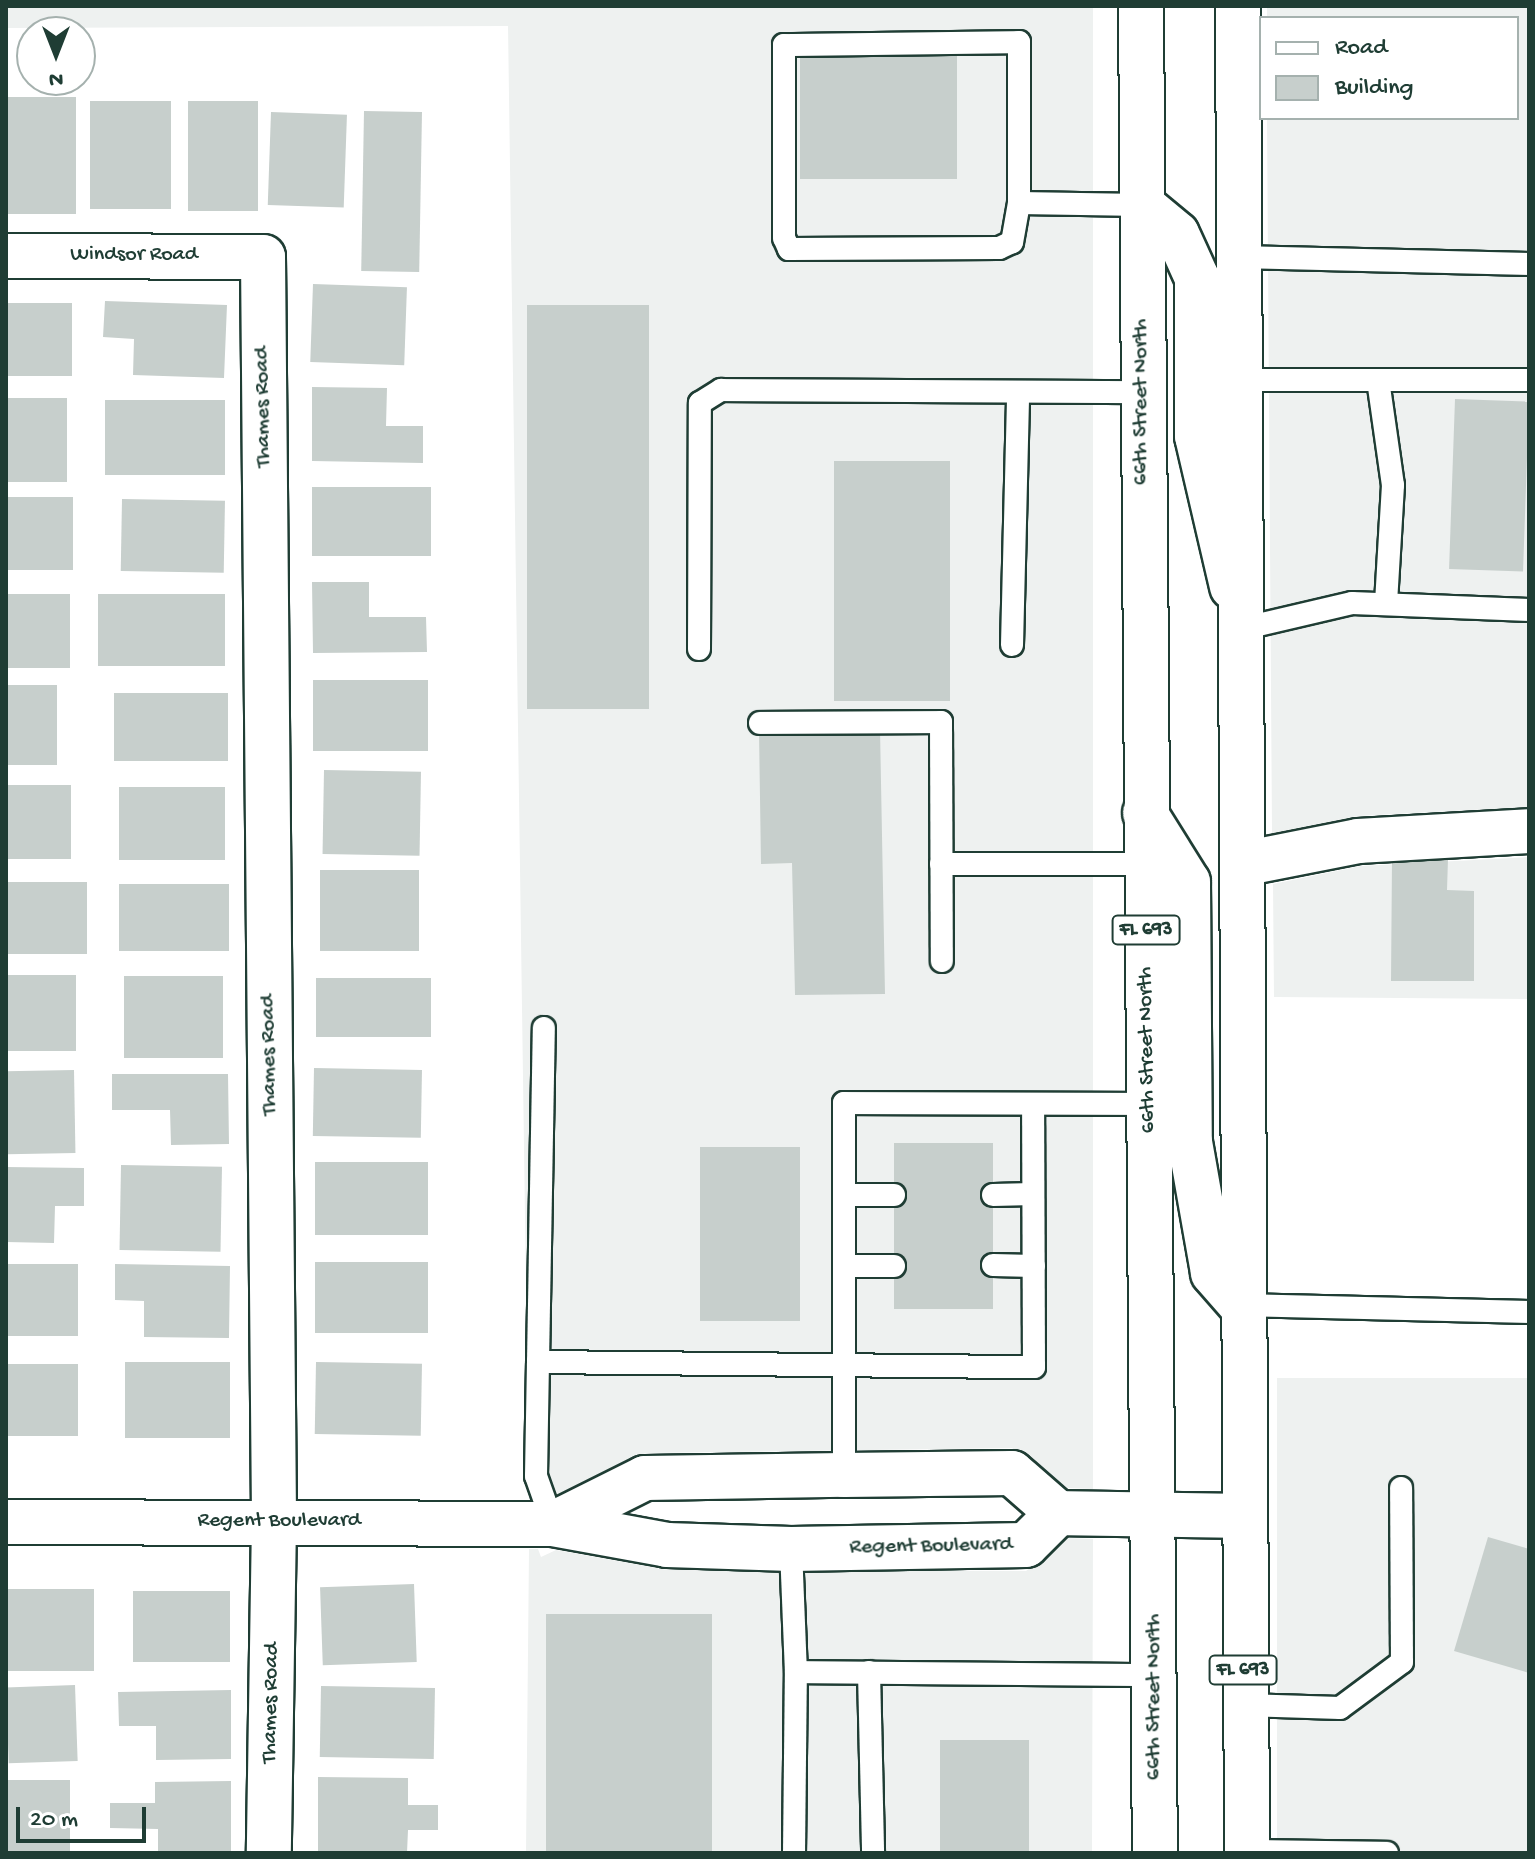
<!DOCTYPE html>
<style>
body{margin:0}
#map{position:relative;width:1535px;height:1859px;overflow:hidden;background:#fff;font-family:"Gochi Hand",sans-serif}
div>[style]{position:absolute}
.built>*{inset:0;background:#eef1f0;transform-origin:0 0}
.building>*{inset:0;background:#c7cfcc;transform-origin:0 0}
.roads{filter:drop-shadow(2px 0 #1f3d34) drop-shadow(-2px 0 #1f3d34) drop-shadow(0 2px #1f3d34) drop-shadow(0 -2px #1f3d34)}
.lane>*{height:22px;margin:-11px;padding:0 11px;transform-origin:11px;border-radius:11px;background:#fff}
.street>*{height:44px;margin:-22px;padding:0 22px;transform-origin:22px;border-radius:22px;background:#fff}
.primary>*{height:44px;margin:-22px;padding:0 22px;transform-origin:22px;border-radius:22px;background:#fff}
span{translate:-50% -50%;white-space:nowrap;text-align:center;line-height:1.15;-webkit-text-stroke:8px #fff;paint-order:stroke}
.shield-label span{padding:2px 6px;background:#fff;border:2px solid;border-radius:6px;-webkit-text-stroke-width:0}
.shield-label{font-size:20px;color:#1f3d34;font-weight:700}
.street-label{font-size:22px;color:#1f3d34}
.frame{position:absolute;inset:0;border:8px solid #1f3d34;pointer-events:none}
.legend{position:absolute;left:1259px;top:16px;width:260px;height:104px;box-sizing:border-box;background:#fff;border:2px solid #a5b1ae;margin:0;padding:10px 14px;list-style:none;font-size:24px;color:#1f3d34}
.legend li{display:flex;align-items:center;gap:16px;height:40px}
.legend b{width:40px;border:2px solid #a5b1ae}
.north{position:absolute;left:16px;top:16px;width:80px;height:80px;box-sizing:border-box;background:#fff;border:2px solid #a5b1ae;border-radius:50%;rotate:180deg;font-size:22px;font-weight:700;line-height:32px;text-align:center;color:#1f3d34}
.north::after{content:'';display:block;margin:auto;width:28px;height:36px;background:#1f3d34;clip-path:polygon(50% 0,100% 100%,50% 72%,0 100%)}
.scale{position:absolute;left:16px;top:1807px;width:130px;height:36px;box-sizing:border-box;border:4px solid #1f3d34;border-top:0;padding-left:10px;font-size:24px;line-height:28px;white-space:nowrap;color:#1f3d34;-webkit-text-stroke:6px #fff;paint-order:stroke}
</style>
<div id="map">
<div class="built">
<i style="clip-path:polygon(6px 6px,1093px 6px,1093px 1489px,1068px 1488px,1012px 1448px,645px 1453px,549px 1498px,529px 1499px,508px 26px,6px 28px)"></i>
<i style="clip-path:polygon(1267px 6px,1529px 6px,1529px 807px,1357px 816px,1272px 833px,1267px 118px,1517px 118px,1517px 18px,1267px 18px)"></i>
<i style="clip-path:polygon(1529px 857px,1529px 999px,1274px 997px,1273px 884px,1361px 866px)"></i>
<i style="left:1529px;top:1378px;width:475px;height:252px;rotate:90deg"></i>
<i style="clip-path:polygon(1068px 1538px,1093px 1539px,1092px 1853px,526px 1853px,529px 1549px,538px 1549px,541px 1557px,556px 1550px,667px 1570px,1026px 1571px)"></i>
</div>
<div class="building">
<i style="left:800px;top:56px;width:157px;height:123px"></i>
<i style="left:76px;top:97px;width:117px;height:70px;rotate:90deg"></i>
<i style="left:90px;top:101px;width:81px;height:108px"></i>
<i style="left:188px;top:101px;width:70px;height:110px"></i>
<i style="left:364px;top:111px;width:58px;height:160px;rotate:1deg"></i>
<i style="left:271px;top:112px;width:76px;height:93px;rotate:2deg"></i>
<i style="left:313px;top:284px;width:94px;height:78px;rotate:2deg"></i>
<i style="clip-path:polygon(105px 301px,227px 305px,224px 378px,133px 375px,134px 339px,103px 337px)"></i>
<i style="left:6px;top:303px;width:66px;height:73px"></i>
<i style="left:527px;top:305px;width:122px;height:404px"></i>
<i style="clip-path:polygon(312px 387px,387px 388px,386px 426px,423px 426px,423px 463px,312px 461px)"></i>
<i style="left:6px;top:398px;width:61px;height:84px"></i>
<i style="left:1455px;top:399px;width:74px;height:170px;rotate:2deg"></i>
<i style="left:225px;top:400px;width:75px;height:120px;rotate:90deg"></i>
<i style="left:834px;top:461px;width:116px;height:240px"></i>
<i style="left:312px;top:487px;width:119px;height:69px"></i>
<i style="left:73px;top:497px;width:73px;height:67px;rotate:90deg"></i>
<i style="left:122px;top:499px;width:103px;height:72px;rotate:1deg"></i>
<i style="clip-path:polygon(312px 582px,369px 582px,369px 617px,426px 617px,427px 652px,313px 653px)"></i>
<i style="left:6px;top:594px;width:64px;height:74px"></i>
<i style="left:98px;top:594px;width:127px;height:72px"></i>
<i style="left:313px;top:680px;width:115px;height:71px"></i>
<i style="left:6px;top:685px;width:51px;height:80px"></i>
<i style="left:228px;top:693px;width:68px;height:114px;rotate:90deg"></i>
<i style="clip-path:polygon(880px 729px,885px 994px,795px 995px,792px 863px,761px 864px,759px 732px)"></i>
<i style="left:324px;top:770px;width:97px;height:84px;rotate:1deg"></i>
<i style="left:6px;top:785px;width:65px;height:74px"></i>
<i style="left:119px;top:787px;width:106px;height:73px"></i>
<i style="clip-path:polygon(1392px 859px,1448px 859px,1447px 890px,1474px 891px,1474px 981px,1391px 981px)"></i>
<i style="left:419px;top:870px;width:81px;height:99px;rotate:90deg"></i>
<i style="left:6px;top:882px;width:81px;height:72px"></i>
<i style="left:119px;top:884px;width:110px;height:67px"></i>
<i style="left:6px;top:975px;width:70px;height:76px"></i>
<i style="left:124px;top:976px;width:99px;height:82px"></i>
<i style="left:316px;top:978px;width:115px;height:59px"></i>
<i style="left:314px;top:1068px;width:108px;height:68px;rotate:1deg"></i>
<i style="left:74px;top:1070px;width:83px;height:68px;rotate:89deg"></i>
<i style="clip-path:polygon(112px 1074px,228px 1074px,229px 1144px,171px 1145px,170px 1110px,112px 1110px)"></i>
<i style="left:894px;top:1143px;width:99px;height:166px"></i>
<i style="left:700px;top:1147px;width:100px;height:174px"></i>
<i style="left:428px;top:1162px;width:73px;height:113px;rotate:90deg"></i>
<i style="left:121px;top:1165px;width:101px;height:85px;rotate:1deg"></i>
<i style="clip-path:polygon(6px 1167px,84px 1168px,84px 1206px,55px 1206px,54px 1243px,6px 1242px)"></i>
<i style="left:315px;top:1262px;width:113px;height:71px"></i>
<i style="left:78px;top:1264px;width:72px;height:72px;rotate:90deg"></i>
<i style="clip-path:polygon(115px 1264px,230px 1266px,229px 1338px,144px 1337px,144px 1301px,115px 1300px)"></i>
<i style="left:230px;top:1362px;width:76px;height:105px;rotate:90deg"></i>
<i style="left:316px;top:1362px;width:106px;height:72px;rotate:1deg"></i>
<i style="left:6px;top:1364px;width:72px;height:72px"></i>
<i style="clip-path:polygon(1488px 1537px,1529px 1549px,1529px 1673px,1454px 1651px)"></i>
<i style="left:414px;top:1584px;width:78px;height:94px;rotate:88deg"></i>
<i style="left:6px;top:1589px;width:88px;height:82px"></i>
<i style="left:133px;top:1591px;width:97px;height:71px"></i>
<i style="left:546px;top:1614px;width:166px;height:239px"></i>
<i style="left:75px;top:1685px;width:76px;height:69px;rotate:88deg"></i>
<i style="left:321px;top:1686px;width:114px;height:71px;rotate:1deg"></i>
<i style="clip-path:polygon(231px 1690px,231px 1759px,156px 1760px,156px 1726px,119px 1726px,118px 1692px)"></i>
<i style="left:940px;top:1740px;width:89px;height:113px"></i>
<i style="clip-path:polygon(318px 1777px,408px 1778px,408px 1805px,438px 1805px,438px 1830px,408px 1830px,407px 1853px,318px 1853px)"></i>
<i style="left:6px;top:1780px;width:64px;height:73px"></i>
<i style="clip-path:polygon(231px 1781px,231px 1853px,158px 1853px,158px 1829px,110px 1828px,110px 1803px,155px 1803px,155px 1782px)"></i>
</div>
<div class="roads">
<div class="lane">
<i style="left:1019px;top:203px;width:40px;rotate:100deg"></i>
<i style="left:1012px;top:242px;width:14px;rotate:155deg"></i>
<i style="left:999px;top:248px;width:210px;rotate:179.7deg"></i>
<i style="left:789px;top:249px;width:12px;rotate:-114deg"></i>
<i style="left:784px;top:238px;width:193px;rotate:-90deg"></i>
<i style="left:784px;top:45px;width:235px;rotate:-0.7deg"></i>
<i style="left:1019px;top:42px;width:161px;rotate:90deg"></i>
<i style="left:1019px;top:203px;width:123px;rotate:0.9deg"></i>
<i style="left:1239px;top:257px;width:290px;rotate:1.4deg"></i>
<i style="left:1234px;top:380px;width:295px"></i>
<i style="left:1378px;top:380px;width:106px;rotate:81.9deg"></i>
<i style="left:1393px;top:485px;width:119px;rotate:93.4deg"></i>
<i style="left:1241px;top:629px;width:114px;rotate:-13.2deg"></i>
<i style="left:1352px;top:603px;width:177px;rotate:2.3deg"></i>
<i style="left:1012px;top:645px;width:253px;rotate:-88.6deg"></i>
<i style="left:699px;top:649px;width:246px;rotate:-89.8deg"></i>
<i style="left:700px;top:403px;width:25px;rotate:-32deg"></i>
<i style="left:721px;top:390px;width:421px;rotate:0.3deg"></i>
<i style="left:760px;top:723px;width:181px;rotate:-0.3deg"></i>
<i style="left:941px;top:722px;width:239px;rotate:89.8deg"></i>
<i style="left:941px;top:864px;width:204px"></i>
<i style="left:844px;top:1195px;width:50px"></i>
<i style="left:993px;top:1195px;width:40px;rotate:-1.4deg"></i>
<i style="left:993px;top:1265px;width:41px;rotate:1.4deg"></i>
<i style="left:844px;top:1266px;width:50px"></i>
<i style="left:1241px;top:1305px;width:288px;rotate:1.4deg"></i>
<i style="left:538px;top:1362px;width:334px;rotate:-89deg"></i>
<i style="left:844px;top:1475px;width:372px;rotate:-90deg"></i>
<i style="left:844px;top:1103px;width:305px;rotate:0.2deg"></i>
<i style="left:553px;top:1524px;width:51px;rotate:-109.5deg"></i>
<i style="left:536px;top:1476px;width:114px;rotate:-89deg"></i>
<i style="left:538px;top:1362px;width:496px;rotate:0.6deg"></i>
<i style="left:1034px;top:1367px;width:263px;rotate:-90.2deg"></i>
<i style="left:791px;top:1549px;width:123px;rotate:87.7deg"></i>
<i style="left:796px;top:1672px;width:359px;rotate:0.5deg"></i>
<i style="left:869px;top:1672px;width:181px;rotate:88.7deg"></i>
<i style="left:1244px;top:1705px;width:96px;rotate:1.8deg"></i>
<i style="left:1340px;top:1708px;width:77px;rotate:-36.6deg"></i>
<i style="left:1402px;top:1662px;width:174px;rotate:-90.3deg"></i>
<i style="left:1246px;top:1851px;width:141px;rotate:0.8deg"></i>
<i style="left:794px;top:1853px;width:181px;rotate:-89.4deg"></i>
</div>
<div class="street">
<i style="left:1142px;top:205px;width:45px;rotate:39.6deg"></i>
<i style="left:1177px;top:234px;width:48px;rotate:65.6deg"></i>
<i style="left:1197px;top:278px;width:158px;rotate:90deg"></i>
<i style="left:1197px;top:436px;width:155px;rotate:76.9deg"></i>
<i style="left:6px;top:256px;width:257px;rotate:0.2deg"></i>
<i style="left:263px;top:257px;width:1264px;rotate:89.5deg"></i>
<i style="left:274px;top:1521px;width:332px;rotate:90.9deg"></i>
<i style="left:1242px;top:864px;width:118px;rotate:-11.2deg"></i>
<i style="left:1358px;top:841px;width:171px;rotate:-3.3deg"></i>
<i style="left:6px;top:1522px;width:547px;rotate:0.21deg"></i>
<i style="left:553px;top:1524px;width:116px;rotate:10.4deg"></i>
<i style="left:667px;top:1545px;width:124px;rotate:1.8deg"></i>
<i style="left:791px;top:1549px;width:235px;rotate:-1deg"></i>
<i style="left:1026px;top:1545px;width:45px;rotate:-45deg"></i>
<i style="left:553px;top:1524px;width:103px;rotate:-26.6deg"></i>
<i style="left:645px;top:1478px;width:199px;rotate:-0.9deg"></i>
<i style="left:844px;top:1475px;width:168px;rotate:-0.7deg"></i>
<i style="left:1012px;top:1473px;width:61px;rotate:41deg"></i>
<i style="left:1058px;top:1513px;width:183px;rotate:0.9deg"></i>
</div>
<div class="primary">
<i style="left:1141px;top:6px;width:1847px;rotate:89.57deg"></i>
<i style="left:1238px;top:6px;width:1847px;rotate:89.72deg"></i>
<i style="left:1145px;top:813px;width:81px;rotate:58.1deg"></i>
<i style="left:1188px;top:882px;width:260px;rotate:89.6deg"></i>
<i style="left:1190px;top:1142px;width:133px;rotate:80deg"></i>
<i style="left:1213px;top:1273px;width:43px;rotate:48.8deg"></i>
</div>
</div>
<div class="shield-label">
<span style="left:1146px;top:930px">FL 693</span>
<span style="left:1243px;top:1670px">FL 693</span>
</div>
<div class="street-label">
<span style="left:134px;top:256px">Windsor Road</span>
<span style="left:1142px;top:402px;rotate:-90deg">66th Street North</span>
<span style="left:264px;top:407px;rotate:-91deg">Thames Road</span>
<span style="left:1148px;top:1050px;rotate:-91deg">66th Street North</span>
<span style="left:270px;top:1055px;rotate:-91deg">Thames Road</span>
<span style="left:279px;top:1522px">Regent Boulevard</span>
<span style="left:931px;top:1547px;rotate:-1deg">Regent Boulevard</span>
<span style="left:1155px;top:1697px;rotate:-90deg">66th Street North</span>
<span style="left:272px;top:1703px;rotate:-89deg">Thames Road</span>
</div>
<div class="frame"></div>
<ul class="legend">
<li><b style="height:10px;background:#fff"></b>Road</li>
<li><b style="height:22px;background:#c7cfcc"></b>Building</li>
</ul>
<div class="north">N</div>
<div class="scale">20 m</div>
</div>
